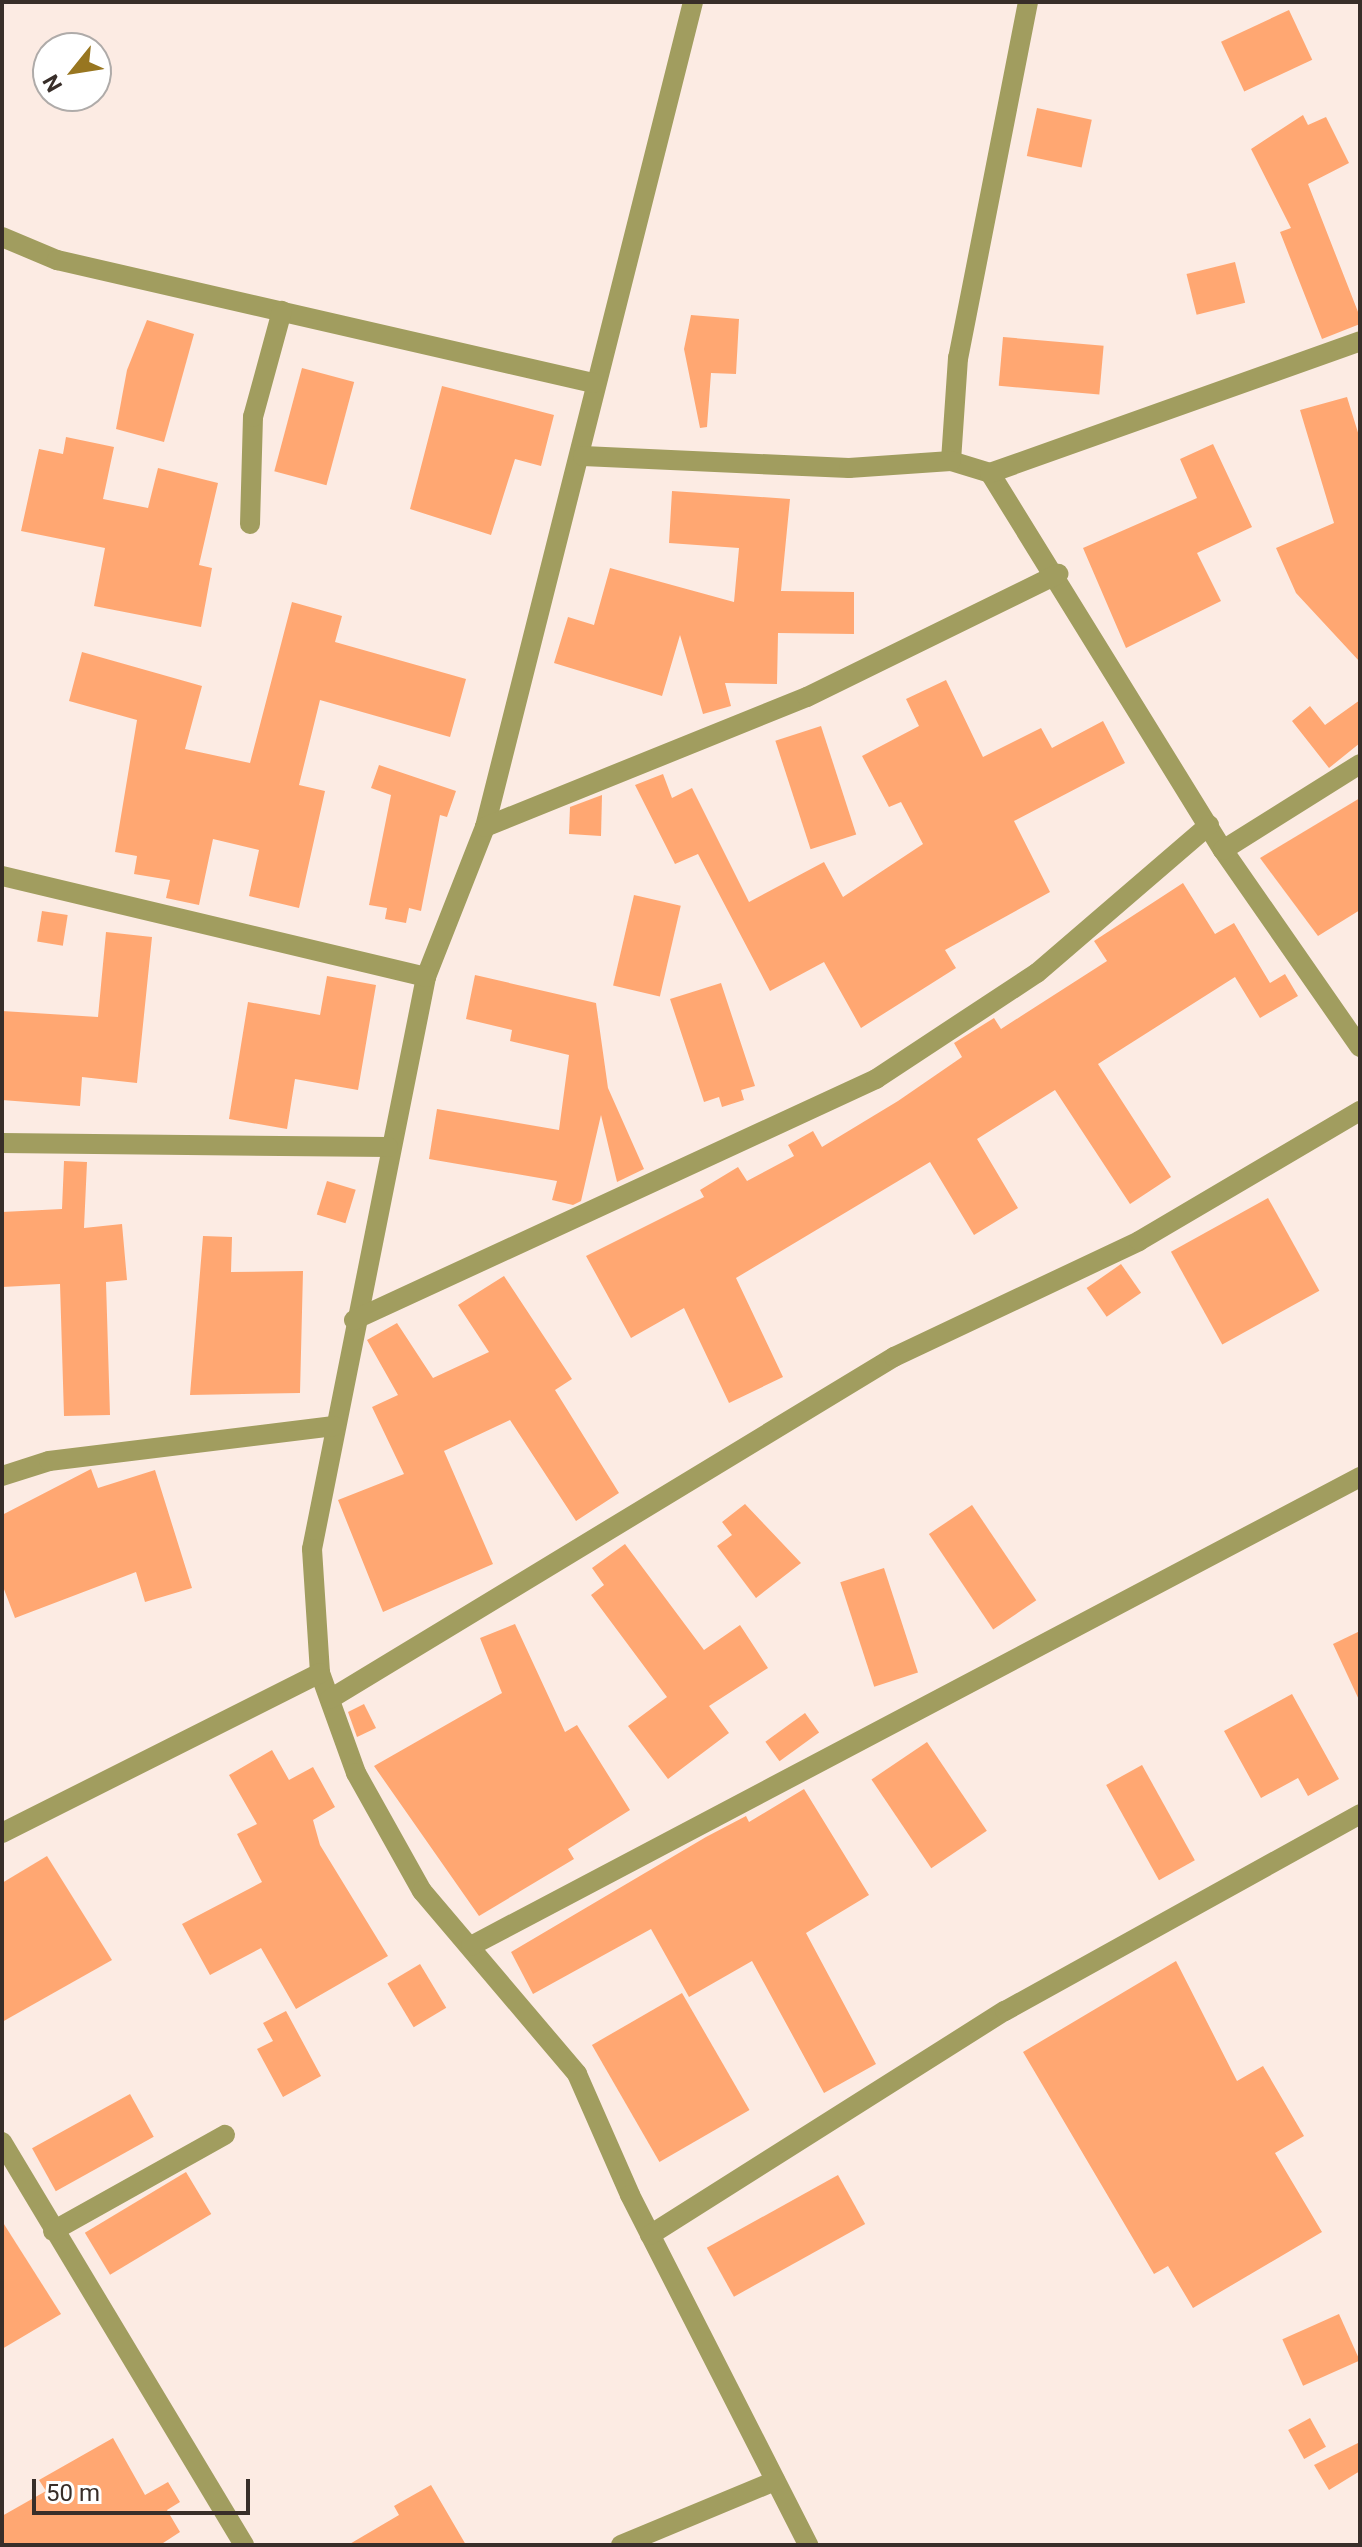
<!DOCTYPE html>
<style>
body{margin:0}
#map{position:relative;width:1362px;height:2547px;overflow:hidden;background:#fcebe3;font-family:Roboto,sans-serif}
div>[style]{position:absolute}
.building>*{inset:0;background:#ffa772;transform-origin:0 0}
.minor>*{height:20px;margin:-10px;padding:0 10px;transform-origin:10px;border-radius:10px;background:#a19d5f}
span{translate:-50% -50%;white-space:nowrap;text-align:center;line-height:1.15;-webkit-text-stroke:7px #fff;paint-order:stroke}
.frame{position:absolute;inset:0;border:4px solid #382e29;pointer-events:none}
.north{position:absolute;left:32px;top:32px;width:80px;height:80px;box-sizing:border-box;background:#fff;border:2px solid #afaba9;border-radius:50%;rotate:240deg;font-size:22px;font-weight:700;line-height:32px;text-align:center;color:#382e29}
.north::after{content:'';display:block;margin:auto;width:28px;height:36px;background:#987620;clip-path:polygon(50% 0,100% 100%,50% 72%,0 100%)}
.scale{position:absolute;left:32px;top:2479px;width:218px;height:36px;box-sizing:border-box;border:4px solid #382e29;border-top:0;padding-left:10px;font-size:24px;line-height:28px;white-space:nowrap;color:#382e29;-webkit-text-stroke:6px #fff;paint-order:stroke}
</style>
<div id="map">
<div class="building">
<i style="left:1289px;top:10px;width:55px;height:75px;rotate:65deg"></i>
<i style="left:1037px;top:108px;width:56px;height:49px;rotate:12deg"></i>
<i style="clip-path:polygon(1303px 115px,1308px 125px,1326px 117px,1349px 163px,1308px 184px,1360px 317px,1360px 324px,1322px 339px,1280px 232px,1291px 228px,1251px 149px)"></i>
<i style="left:1235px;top:262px;width:42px;height:50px;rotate:76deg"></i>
<i style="clip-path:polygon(691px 315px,739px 319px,736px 374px,711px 373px,707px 427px,700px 428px,684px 349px)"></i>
<i style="clip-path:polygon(147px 320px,194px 334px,164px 442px,116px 429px,127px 370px)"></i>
<i style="left:1003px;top:337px;width:101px;height:49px;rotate:5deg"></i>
<i style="left:302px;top:368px;width:54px;height:107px;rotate:15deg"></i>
<i style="clip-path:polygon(442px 386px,554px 415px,541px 466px,515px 459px,491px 535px,410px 509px)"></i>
<i style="clip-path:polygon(1347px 397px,1360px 439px,1360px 662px,1296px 593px,1276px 548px,1334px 523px,1300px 410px)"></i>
<i style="clip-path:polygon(66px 437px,114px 447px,103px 499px,148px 508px,158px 468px,218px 483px,199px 565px,212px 568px,201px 627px,94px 606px,105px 548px,21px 531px,39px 449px,63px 454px)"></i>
<i style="clip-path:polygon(1213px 444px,1252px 527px,1197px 553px,1221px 601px,1126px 648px,1083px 548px,1197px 498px,1180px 459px)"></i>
<i style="clip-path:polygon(672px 491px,790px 499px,781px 591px,854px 592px,854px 634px,778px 633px,777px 684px,725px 683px,731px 706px,703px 714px,680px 635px,662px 696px,554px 663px,568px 617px,594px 625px,610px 568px,734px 602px,739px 548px,669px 543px)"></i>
<i style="clip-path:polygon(292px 602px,342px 616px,335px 642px,466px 679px,450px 737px,320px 700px,299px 785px,325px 791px,299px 908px,249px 896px,259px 850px,213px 839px,199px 905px,166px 898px,170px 880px,134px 874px,137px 856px,115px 852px,137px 720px,69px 701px,82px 652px,202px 686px,185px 749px,250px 763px)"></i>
<i style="clip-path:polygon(946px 680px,983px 757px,1041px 728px,1052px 748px,1103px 721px,1125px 763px,1014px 821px,1050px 892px,945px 950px,956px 968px,861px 1028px,824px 962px,770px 991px,698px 854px,675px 864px,635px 785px,663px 774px,672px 798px,692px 788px,749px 902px,824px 862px,843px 897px,923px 844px,901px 802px,889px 807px,862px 756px,919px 726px,906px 699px)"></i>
<i style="clip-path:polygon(1360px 700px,1360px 743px,1329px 768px,1292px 721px,1310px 706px,1325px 725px)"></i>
<i style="left:821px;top:726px;width:114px;height:48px;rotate:72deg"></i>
<i style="clip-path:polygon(379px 765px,456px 791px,447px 817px,440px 815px,421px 911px,409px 908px,406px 923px,385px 919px,387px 908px,369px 905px,391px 795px,371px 788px)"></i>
<i style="clip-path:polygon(602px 795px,601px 836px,569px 834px,570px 807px)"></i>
<i style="clip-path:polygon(1360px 798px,1360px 910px,1318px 936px,1260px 858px)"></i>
<i style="clip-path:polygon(1183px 883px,1215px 934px,1234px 923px,1270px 983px,1285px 974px,1298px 996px,1260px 1018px,1235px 977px,1098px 1064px,1171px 1177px,1130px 1204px,1055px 1090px,977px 1139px,1018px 1208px,974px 1235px,930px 1162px,736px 1278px,783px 1377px,729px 1403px,684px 1308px,631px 1338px,586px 1256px,704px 1197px,700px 1190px,738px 1167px,747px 1181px,794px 1156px,788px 1145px,813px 1131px,822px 1147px,898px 1101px,962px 1057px,954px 1043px,994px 1018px,1001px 1029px,1107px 961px,1094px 941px)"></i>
<i style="left:634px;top:895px;width:48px;height:93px;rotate:13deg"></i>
<i style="left:42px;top:911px;width:26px;height:31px;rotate:9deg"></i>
<i style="clip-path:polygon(106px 932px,152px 937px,137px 1083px,82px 1077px,80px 1106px,2px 1100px,2px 1011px,98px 1017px)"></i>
<i style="clip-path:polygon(475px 975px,596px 1003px,608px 1088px,644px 1169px,617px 1182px,601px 1115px,581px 1201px,573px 1205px,552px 1200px,557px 1181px,429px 1159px,437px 1109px,559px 1130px,569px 1055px,510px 1041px,512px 1030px,466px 1019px)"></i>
<i style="clip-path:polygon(327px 976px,376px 985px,358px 1090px,295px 1079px,287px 1129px,229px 1119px,248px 1002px,320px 1015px)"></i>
<i style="clip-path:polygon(721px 983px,755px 1086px,741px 1090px,744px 1100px,722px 1107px,719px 1097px,704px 1102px,670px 999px)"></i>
<i style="clip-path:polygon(64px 1161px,87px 1162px,84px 1228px,122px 1224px,127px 1280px,106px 1282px,110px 1415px,64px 1416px,60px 1284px,2px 1287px,2px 1212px,62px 1209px)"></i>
<i style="left:327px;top:1181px;width:30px;height:35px;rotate:17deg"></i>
<i style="left:1268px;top:1198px;width:106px;height:111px;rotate:61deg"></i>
<i style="clip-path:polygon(203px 1236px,232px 1237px,231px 1272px,303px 1271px,300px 1393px,190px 1395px)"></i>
<i style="left:1121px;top:1264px;width:35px;height:42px;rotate:55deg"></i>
<i style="clip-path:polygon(504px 1276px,572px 1379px,555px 1390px,619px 1493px,576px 1521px,510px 1420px,444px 1451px,493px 1564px,383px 1612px,338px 1500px,404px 1474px,372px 1407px,398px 1395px,367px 1340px,397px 1323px,433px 1378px,489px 1352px,458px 1305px)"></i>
<i style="clip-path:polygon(91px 1469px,98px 1488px,155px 1470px,192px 1588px,145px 1602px,136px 1572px,15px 1618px,2px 1584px,2px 1515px)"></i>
<i style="clip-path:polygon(745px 1504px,801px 1563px,756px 1598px,717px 1546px,732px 1535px,722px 1522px)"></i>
<i style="left:972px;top:1505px;width:115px;height:52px;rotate:56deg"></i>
<i style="clip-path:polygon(625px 1544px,704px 1650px,740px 1625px,768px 1668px,709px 1706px,729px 1733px,668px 1779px,628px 1726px,667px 1697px,591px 1595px,604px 1585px,592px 1568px)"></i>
<i style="left:884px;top:1568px;width:110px;height:46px;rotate:72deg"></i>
<i style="clip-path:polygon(515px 1624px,565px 1732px,577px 1725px,630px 1810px,568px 1849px,574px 1859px,479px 1916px,374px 1766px,502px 1693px,480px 1638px)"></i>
<i style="clip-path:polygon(1360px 1631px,1360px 1702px,1333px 1644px)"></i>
<i style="clip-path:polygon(1292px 1694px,1339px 1779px,1308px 1796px,1298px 1778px,1261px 1798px,1224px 1731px)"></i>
<i style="clip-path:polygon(364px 1704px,376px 1728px,357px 1737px,348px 1712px)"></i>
<i style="left:805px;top:1713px;width:24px;height:49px;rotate:54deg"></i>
<i style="left:927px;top:1742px;width:107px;height:67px;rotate:56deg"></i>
<i style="clip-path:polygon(272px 1750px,289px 1780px,313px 1767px,335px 1807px,313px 1820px,320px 1845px,388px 1956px,296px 2009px,261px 1948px,210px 1975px,182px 1924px,262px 1882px,237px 1834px,257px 1824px,229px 1775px)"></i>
<i style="left:1142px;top:1765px;width:109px;height:41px;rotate:61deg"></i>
<i style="clip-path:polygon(804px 1789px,869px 1895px,806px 1933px,876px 2064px,824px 2093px,752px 1961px,689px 1997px,651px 1929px,533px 1994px,511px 1952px,706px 1837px,746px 1816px,749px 1822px)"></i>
<i style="clip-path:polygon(47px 1856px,112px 1960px,2px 2022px,2px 1883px)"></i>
<i style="clip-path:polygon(1176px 1961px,1237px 2081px,1263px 2066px,1304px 2136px,1275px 2153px,1322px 2232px,1193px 2308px,1168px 2266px,1154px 2274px,1023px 2052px)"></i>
<i style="left:420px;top:1964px;width:51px;height:38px;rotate:59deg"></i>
<i style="left:682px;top:1993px;width:135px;height:104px;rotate:60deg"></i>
<i style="clip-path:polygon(286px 2011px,321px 2076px,283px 2097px,257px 2049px,273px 2041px,263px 2023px)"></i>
<i style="left:130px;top:2094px;width:49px;height:112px;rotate:61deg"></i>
<i style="left:186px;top:2172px;width:49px;height:118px;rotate:59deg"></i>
<i style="left:838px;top:2175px;width:56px;height:150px;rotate:61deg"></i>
<i style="clip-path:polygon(2px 2221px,61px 2314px,2px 2349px)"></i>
<i style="left:1339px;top:2314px;width:51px;height:62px;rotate:66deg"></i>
<i style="left:1310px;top:2418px;width:33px;height:25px;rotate:61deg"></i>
<i style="clip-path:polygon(113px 2438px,145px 2495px,168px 2482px,180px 2502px,167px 2510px,180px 2532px,160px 2545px,2px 2545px,2px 2516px,46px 2491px,39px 2480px)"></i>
<i style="clip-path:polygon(1360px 2442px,1360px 2471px,1329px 2490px,1314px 2465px)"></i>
<i style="clip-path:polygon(431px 2485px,466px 2545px,348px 2545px,399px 2515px,394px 2506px)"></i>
</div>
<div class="minor">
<i style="left:693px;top:2px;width:851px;rotate:104.15deg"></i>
<i style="left:485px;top:827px;width:161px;rotate:111.5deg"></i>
<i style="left:426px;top:977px;width:583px;rotate:101.27deg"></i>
<i style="left:312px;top:1549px;width:124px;rotate:86.3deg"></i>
<i style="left:320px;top:1673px;width:106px;rotate:70.2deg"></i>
<i style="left:356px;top:1773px;width:135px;rotate:60.8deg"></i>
<i style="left:422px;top:1891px;width:240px;rotate:49.7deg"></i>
<i style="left:577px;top:2074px;width:132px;rotate:66.3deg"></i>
<i style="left:630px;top:2195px;width:393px;rotate:63deg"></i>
<i style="left:1028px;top:2px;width:363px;rotate:101.1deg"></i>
<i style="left:958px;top:358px;width:103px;rotate:93.9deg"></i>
<i style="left:951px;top:461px;width:41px;rotate:17.1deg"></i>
<i style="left:990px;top:473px;width:443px;rotate:58.3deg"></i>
<i style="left:1223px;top:850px;width:240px;rotate:55.2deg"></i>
<i style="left:2px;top:237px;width:60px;rotate:22.7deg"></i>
<i style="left:57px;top:260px;width:550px;rotate:12.92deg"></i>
<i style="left:583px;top:456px;width:266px;rotate:2.6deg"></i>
<i style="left:849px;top:468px;width:102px;rotate:-3.9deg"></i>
<i style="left:990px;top:473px;width:393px;rotate:-19.6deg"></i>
<i style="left:250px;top:524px;width:107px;rotate:-88.4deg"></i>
<i style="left:253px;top:417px;width:110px;rotate:-74.7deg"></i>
<i style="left:485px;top:827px;width:347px;rotate:-22deg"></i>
<i style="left:807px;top:697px;width:280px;rotate:-26.1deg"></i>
<i style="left:1223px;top:850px;width:162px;rotate:-32.1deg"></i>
<i style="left:2px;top:876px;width:436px;rotate:13.4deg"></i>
<i style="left:2px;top:1143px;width:386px;rotate:0.6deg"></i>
<i style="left:354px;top:1320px;width:575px;rotate:-24.78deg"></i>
<i style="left:876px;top:1079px;width:193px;rotate:-33.4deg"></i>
<i style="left:1037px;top:973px;width:227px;rotate:-40.7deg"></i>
<i style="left:2px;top:1476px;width:49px;rotate:-17.7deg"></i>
<i style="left:49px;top:1461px;width:287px;rotate:-7deg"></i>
<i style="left:330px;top:1699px;width:660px;rotate:-31.23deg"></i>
<i style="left:894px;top:1357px;width:271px;rotate:-25.3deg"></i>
<i style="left:1139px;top:1241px;width:256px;rotate:-30.5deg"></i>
<i style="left:2px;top:1833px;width:356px;rotate:-26.7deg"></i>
<i style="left:471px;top:1946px;width:1005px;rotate:-27.81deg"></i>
<i style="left:2px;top:2142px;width:470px;rotate:59deg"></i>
<i style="left:53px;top:2231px;width:197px;rotate:-29.2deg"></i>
<i style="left:650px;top:2235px;width:420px;rotate:-32.3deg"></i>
<i style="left:1005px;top:2011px;width:406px;rotate:-29deg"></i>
<i style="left:621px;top:2545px;width:167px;rotate:-22.6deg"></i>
</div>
<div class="frame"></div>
<div class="north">N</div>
<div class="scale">50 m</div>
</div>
